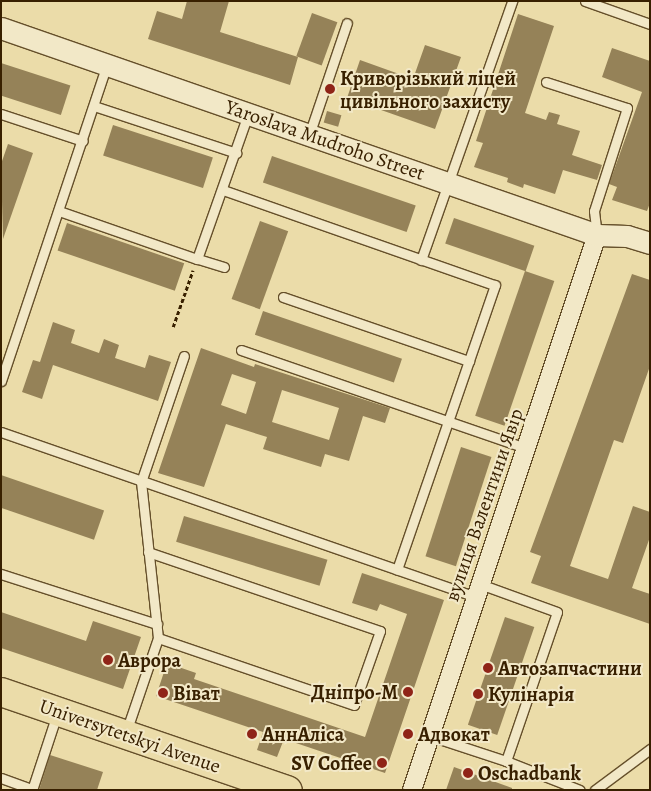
<!DOCTYPE html>
<meta charset="utf-8">
<style>
body{margin:0}
#map{position:relative;width:651px;height:791px;overflow:hidden;background:#ebdca9;font-family:Alegreya,serif}
div>[style]{position:absolute}
.building>*{inset:0;background:#958258;transform-origin:0 0}
.path>*{height:2.5px;margin-top:-1.25px;transform-origin:0;background:repeating-linear-gradient(90deg,#382000 0 4px,transparent 0 6.5px)}
.roads{filter:drop-shadow(1px 0 #654f2a) drop-shadow(-1px 0 #654f2a) drop-shadow(0 1px #654f2a) drop-shadow(0 -1px #654f2a)}
.service>*{height:9px;margin:-4.5px;padding:0 4.5px;transform-origin:4.5px;border-radius:4.5px;background:#f2e8c7}
.minor>*{height:18px;margin:-9px;padding:0 9px;transform-origin:9px;border-radius:9px;background:#f2e8c7}
.tertiary>*{height:21px;margin:-10.5px;padding:0 10.5px;transform-origin:10.5px;border-radius:10.5px;background:#f2e8c7}
.primary>*{height:28px;margin:-14px;padding:0 14px;transform-origin:14px;border-radius:14px;background:#ebdca9}
.dots>*{width:14px;height:14px;translate:-50% -50%;box-sizing:border-box;border:2px solid #f2e8c7;border-radius:50%}
span{translate:-50% -50%;white-space:nowrap;text-align:center;line-height:1.15;-webkit-text-stroke:4px #f2e8c7;paint-order:stroke}
.poi-label{font-size:20px;color:#382000;font-weight:700}
.left{translate:0 -50%;text-align:left}
.right{translate:-100% -50%;text-align:right}
.street-label{font-size:20px;color:#382000}
.frame{position:absolute;inset:0;border:2px solid #382000;pointer-events:none}
</style>
<div id="map">
<div class="building">
<i style="clip-path:polygon(187px 1px,229px 1px,220px 32px,298px 57px,290px 85px,148px 39px,157px 11px,182px 19px)"></i>
<i style="left:312px;top:13px;width:27px;height:46px;rotate:20deg"></i>
<i style="clip-path:polygon(518px 14px,554px 26px,525px 113px,546px 120px,549px 112px,560px 115px,557px 124px,580px 131px,572px 155px,602px 165px,597px 180px,563px 170px,555px 194px,524px 184px,523px 188px,507px 182px,508px 178px,474px 167px,483px 143px,476px 141px)"></i>
<i style="clip-path:polygon(425px 45px,461px 57px,435px 129px,347px 98px,360px 60px,413px 79px)"></i>
<i style="clip-path:polygon(612px 48px,650px 61px,650px 203px,647px 211px,612px 200px,617px 187px,609px 184px,642px 92px,602px 77px)"></i>
<i style="left:1px;top:63px;width:73px;height:31px;rotate:18deg"></i>
<i style="left:327px;top:111px;width:15px;height:12px;rotate:16deg"></i>
<i style="left:113px;top:125px;width:105px;height:32px;rotate:18deg"></i>
<i style="clip-path:polygon(8px 144px,33px 153px,3px 239px,1px 164px)"></i>
<i style="left:272px;top:156px;width:152px;height:28px;rotate:19deg"></i>
<i style="left:454px;top:218px;width:85px;height:27px;rotate:19deg"></i>
<i style="left:260px;top:221px;width:30px;height:83px;rotate:20deg"></i>
<i style="left:67px;top:223px;width:124px;height:29px;rotate:19deg"></i>
<i style="left:525px;top:271px;width:31px;height:153px;rotate:19deg"></i>
<i style="clip-path:polygon(632px 274px,650px 280px,650px 366px,623px 443px,614px 440px,570px 566px,608px 579px,633px 506px,650px 512px,650px 537px,632px 588px,650px 594px,650px 624px,531px 583px,541px 556px,530px 552px)"></i>
<i style="left:263px;top:311px;width:147px;height:25px;rotate:19deg"></i>
<i style="clip-path:polygon(53px 322px,75px 330px,71px 343px,99px 353px,104px 339px,119px 345px,115px 358px,145px 368px,149px 355px,171px 362px,158px 401px,53px 365px,42px 399px,22px 392px,33px 360px,40px 362px)"></i>
<i style="clip-path:polygon(evenodd,201px 348px,254px 367px,255px 364px,390px 408px,385px 423px,363px 416px,349px 461px,325px 454px,321px 467px,263px 449px,267px 437px,226px 424px,204px 487px,158px 473px,201px 348px,232px 374px,256px 382px,246px 414px,221px 405px,232px 374px,201px 348px,282px 390px,339px 408px,329px 440px,272px 422px,282px 390px)"></i>
<i style="left:461px;top:447px;width:32px;height:115px;rotate:18deg"></i>
<i style="left:1px;top:475px;width:109px;height:31px;rotate:19deg"></i>
<i style="left:184px;top:516px;width:150px;height:27px;rotate:17deg"></i>
<i style="clip-path:polygon(362px 573px,444px 600px,385px 773px,284px 739px,277px 757px,257px 750px,263px 732px,156px 696px,167px 663px,196px 673px,194px 679px,365px 737px,407px 614px,380px 604px,377px 611px,352px 603px)"></i>
<i style="clip-path:polygon(1px 612px,86px 641px,93px 621px,141px 637px,123px 689px,1px 648px)"></i>
<i style="left:505px;top:617px;width:31px;height:114px;rotate:19deg"></i>
<i style="clip-path:polygon(50px 755px,103px 772px,97px 790px,39px 790px)"></i>
<i style="clip-path:polygon(454px 767px,512px 788px,512px 790px,446px 790px)"></i>
</div>
<div class="path">
<i style="left:173px;top:327px;width:60px;rotate:-70.7deg"></i>
</div>
<div class="roads">
<div class="service">
<i style="left:585px;top:1px;width:69px;rotate:19.5deg"></i>
<i style="left:546px;top:82px;width:85px;rotate:17.8deg"></i>
<i style="left:627px;top:108px;width:108px;rotate:107.8deg"></i>
<i style="left:594px;top:211px;width:24px;rotate:83deg"></i>
<i style="left:94px;top:106px;width:150px;rotate:18.3deg"></i>
<i style="left:1px;top:114px;width:86px;rotate:18.2deg"></i>
<i style="left:309px;top:135px;width:118px;rotate:-71.3deg"></i>
<i style="left:223px;top:190px;width:288px;rotate:19.3deg"></i>
<i style="left:495px;top:285px;width:301px;rotate:109deg"></i>
<i style="left:59px;top:211px;width:146px;rotate:19.2deg"></i>
<i style="left:421px;top:260px;width:275px;rotate:-70.6deg"></i>
<i style="left:224px;top:267px;width:28px;rotate:-163deg"></i>
<i style="left:197px;top:259px;width:154px;rotate:-70.6deg"></i>
<i style="left:283px;top:297px;width:197px;rotate:19deg"></i>
<i style="left:241px;top:350px;width:301px;rotate:19deg"></i>
<i style="left:1px;top:381px;width:333px;rotate:-71.5deg"></i>
<i style="left:1px;top:432px;width:503px;rotate:19.16deg"></i>
<i style="left:148px;top:552px;width:245px;rotate:18.8deg"></i>
<i style="left:380px;top:631px;width:78px;rotate:109.4deg"></i>
<i style="left:354px;top:705px;width:207px;rotate:-161.1deg"></i>
<i style="left:1px;top:574px;width:164px;rotate:17.8deg"></i>
<i style="left:126px;top:732px;width:99px;rotate:-71.2deg"></i>
<i style="left:158px;top:638px;width:157px;rotate:-96.2deg"></i>
<i style="left:141px;top:482px;width:133px;rotate:-71.2deg"></i>
<i style="left:430px;top:736px;width:80px;rotate:18.2deg"></i>
<i style="left:506px;top:761px;width:157px;rotate:-71.1deg"></i>
<i style="left:557px;top:612px;width:82px;rotate:-160deg"></i>
<i style="left:506px;top:761px;width:79px;rotate:21.4deg"></i>
<i style="left:1px;top:778px;width:33px;rotate:20deg"></i>
<i style="left:32px;top:790px;width:80px;rotate:-71.8deg"></i>
<i style="left:595px;top:790px;width:69px;rotate:-36.7deg"></i>
</div>
<div class="minor">
<i style="left:412px;top:790px;width:585px;rotate:-71.57deg"></i>
</div>
<div class="tertiary">
<i style="left:1px;top:28px;width:631px;rotate:19.15deg"></i>
<i style="left:597px;top:235px;width:30px;rotate:2deg"></i>
<i style="left:627px;top:236px;width:24px;rotate:17deg"></i>
</div>
<div class="primary">
<i style="left:1px;top:692px;width:303px;rotate:18.9deg"></i>
</div>
</div>
<div class="dots">
<i style="left:330px;top:89px;background:#8f2418"></i>
<i style="left:108px;top:660px;background:#8f2418"></i>
<i style="left:488px;top:668px;background:#8f2418"></i>
<i style="left:408px;top:692px;background:#8f2418"></i>
<i style="left:163px;top:693px;background:#8f2418"></i>
<i style="left:478px;top:694px;background:#8f2418"></i>
<i style="left:252px;top:734px;background:#8f2418"></i>
<i style="left:408px;top:734px;background:#8f2418"></i>
<i style="left:382px;top:763px;background:#8f2418"></i>
<i style="left:468px;top:773px;background:#8f2418"></i>
</div>
<div class="poi-label">
<span class="left" style="left:340px;top:90px">Криворізький ліцей<br>цивільного захисту</span>
<span class="left" style="left:118px;top:660px">Аврора</span>
<span class="left" style="left:498px;top:668px">Автозапчастини</span>
<span class="right" style="left:398px;top:692px">Дніпро-М</span>
<span class="left" style="left:173px;top:693px">Віват</span>
<span class="left" style="left:488px;top:694px">Кулінарія</span>
<span class="left" style="left:262px;top:734px">АннАліса</span>
<span class="left" style="left:418px;top:734px">Адвокат</span>
<span class="right" style="left:372px;top:763px">SV Coffee</span>
<span class="left" style="left:478px;top:773px">Oschadbank</span>
</div>
<div class="street-label">
<span style="left:325px;top:140px;rotate:19deg">Yaroslava Mudroho Street</span>
<span style="left:484px;top:505px;rotate:-71deg">вулиця Валентини Явір</span>
<span style="left:130px;top:736px;rotate:19deg">Universytetskyi Avenue</span>
</div>
<div class="frame"></div>
</div>
